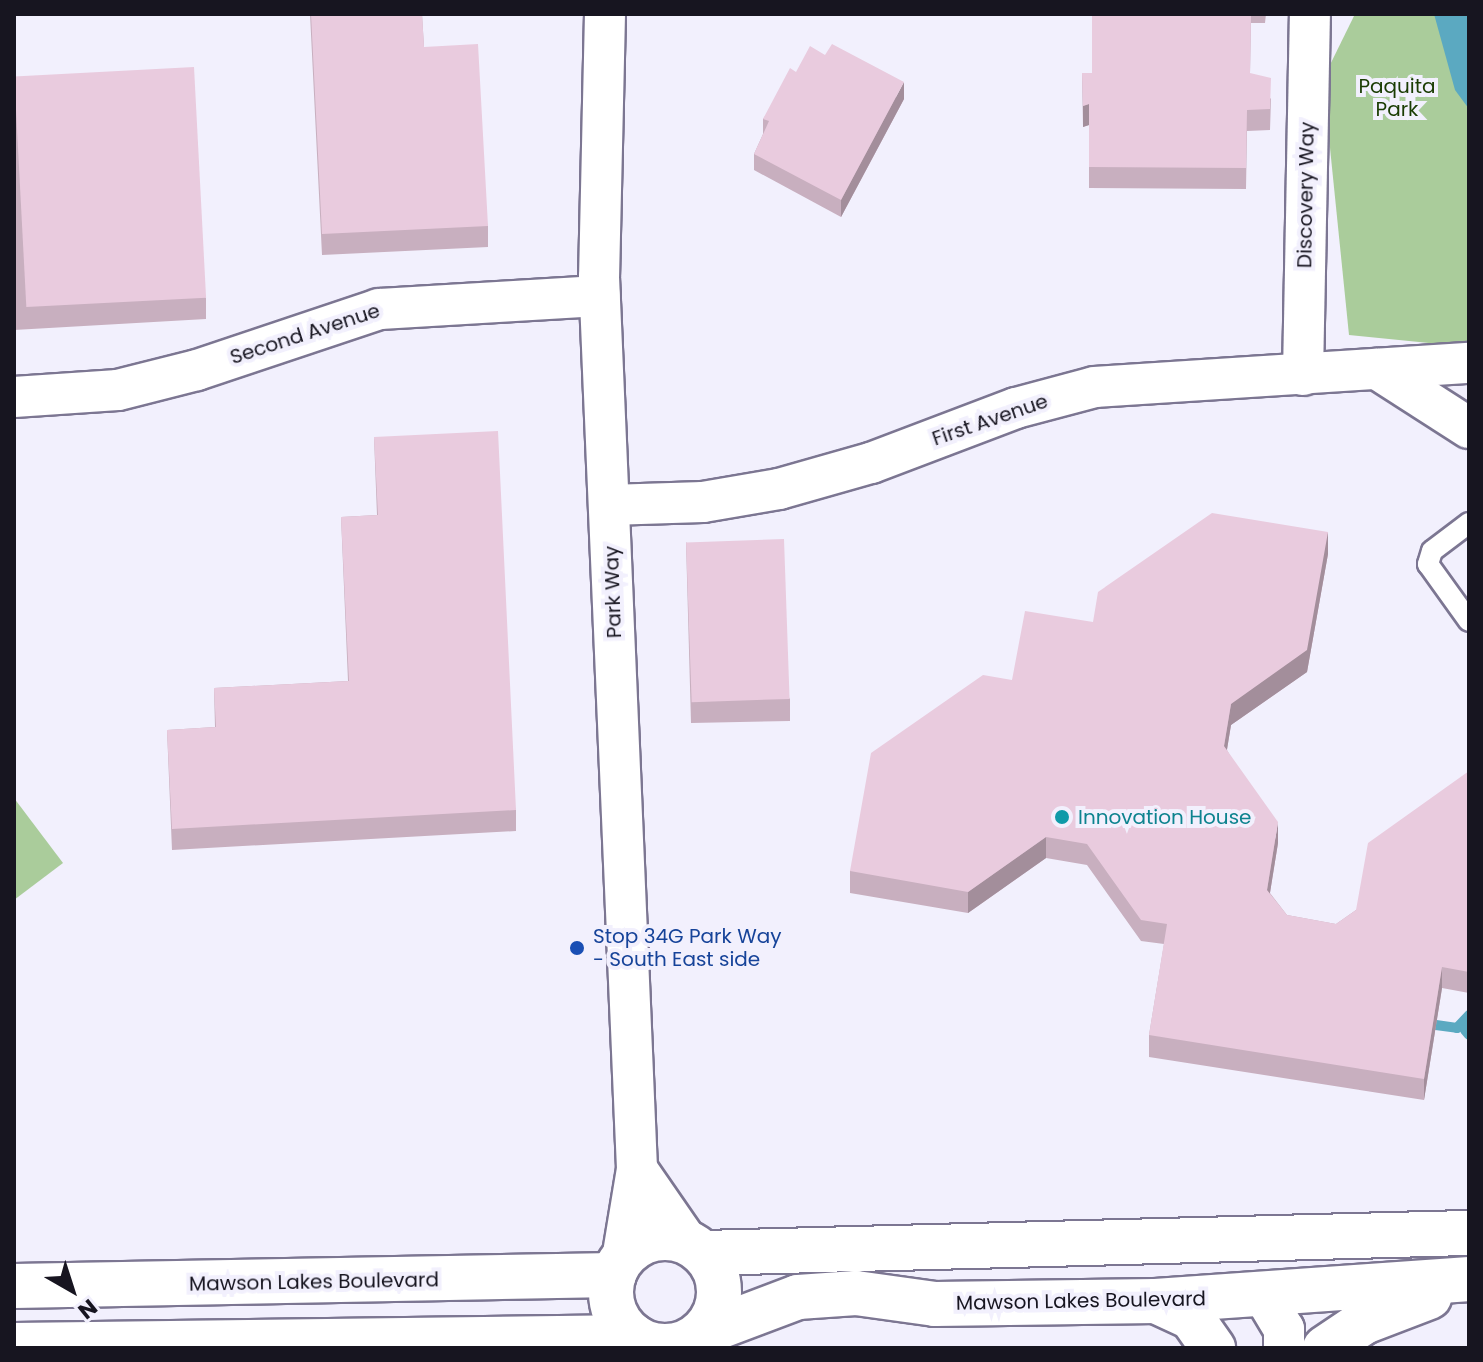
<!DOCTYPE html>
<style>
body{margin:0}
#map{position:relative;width:1483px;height:1362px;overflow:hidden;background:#f2f0fd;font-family:Poppins,sans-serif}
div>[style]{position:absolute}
.green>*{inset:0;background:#aacc9b}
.water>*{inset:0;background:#5ba9c1}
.stream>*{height:10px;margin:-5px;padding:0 5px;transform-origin:5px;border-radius:5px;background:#5ba9c1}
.roads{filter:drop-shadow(2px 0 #7c7692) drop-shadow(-2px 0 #7c7692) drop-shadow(0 2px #7c7692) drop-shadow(0 -2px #7c7692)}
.service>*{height:20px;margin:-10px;padding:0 10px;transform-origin:10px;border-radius:10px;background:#fff}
.minor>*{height:40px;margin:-20px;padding:0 20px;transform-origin:20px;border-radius:20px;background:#fff}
.tertiary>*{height:44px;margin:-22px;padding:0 22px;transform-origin:22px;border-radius:22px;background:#fff}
.tertiary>.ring{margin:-22px;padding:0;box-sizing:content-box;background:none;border:44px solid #fff;border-radius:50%}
.wall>*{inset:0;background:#c8afbf}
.shaded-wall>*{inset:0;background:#a38e9b}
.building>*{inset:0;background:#e9cbde;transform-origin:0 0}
.dots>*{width:22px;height:22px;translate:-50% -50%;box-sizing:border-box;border:4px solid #f2f0fd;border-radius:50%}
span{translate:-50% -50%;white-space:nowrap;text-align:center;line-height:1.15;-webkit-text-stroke:8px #f2f0fd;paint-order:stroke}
.park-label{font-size:20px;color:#1a3c03}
.street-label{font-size:20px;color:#171520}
.culture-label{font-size:20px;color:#0d838f}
.left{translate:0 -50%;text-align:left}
.transit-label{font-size:20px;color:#164399}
.frame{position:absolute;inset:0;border:16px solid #171520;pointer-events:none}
.north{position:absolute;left:32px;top:1250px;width:80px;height:80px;-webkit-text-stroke:6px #f2f0fd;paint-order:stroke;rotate:141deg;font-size:22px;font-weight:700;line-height:32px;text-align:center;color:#171520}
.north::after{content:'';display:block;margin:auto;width:28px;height:36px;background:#171520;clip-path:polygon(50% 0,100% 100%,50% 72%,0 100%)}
</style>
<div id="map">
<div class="green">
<i style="clip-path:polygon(1355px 14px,1469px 14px,1469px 347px,1349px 335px,1323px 79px)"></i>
<i style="clip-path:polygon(14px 798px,63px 863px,14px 900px)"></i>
</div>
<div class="water">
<i style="clip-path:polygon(1434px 14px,1469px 14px,1469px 109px,1455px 90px)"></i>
</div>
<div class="stream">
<i style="left:1436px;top:1025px;width:21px;rotate:8deg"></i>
<i style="left:1457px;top:1028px;width:18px;rotate:-47deg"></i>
<i style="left:1469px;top:1025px;width:6px;rotate:129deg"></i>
<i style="left:1465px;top:1030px;width:6px;rotate:51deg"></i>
</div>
<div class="roads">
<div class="service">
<i style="left:1469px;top:523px;width:46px;rotate:142.9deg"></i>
<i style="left:1432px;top:551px;width:14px;rotate:107deg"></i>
<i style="left:1428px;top:564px;width:70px;rotate:54.3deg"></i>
</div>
<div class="minor">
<i style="left:605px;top:14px;width:263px;rotate:91.3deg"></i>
<i style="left:599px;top:277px;width:893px;rotate:87.56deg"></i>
<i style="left:637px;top:1169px;width:92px;rotate:99.4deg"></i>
<i style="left:1377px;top:369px;width:109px;rotate:32.7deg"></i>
<i style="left:1303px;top:375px;width:361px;rotate:-88.9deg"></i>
<i style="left:14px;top:397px;width:104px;rotate:-3.9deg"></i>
<i style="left:118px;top:390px;width:81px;rotate:-14.2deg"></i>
<i style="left:197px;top:370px;width:192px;rotate:-18.5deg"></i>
<i style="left:379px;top:309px;width:221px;rotate:-3.4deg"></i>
<i style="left:609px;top:505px;width:94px;rotate:-1.8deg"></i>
<i style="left:703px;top:502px;width:77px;rotate:-9.7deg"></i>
<i style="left:779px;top:489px;width:96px;rotate:-15.8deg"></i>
<i style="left:871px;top:463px;width:155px;rotate:-20.8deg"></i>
<i style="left:1016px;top:408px;width:82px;rotate:-14.9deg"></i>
<i style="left:1095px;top:387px;width:375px;rotate:-3.7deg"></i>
<i style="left:637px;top:1169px;width:90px;rotate:55.4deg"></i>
<i style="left:1264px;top:1296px;width:39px;rotate:59deg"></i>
<i style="left:1284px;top:1329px;width:19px;rotate:90deg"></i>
</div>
<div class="tertiary">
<i class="ring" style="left:611px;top:1238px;width:64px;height:64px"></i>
<i style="left:703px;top:1253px;width:766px;rotate:-1.5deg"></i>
<i style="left:14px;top:1286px;width:600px;rotate:-1.05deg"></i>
<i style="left:1156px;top:1301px;width:40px;rotate:25deg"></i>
<i style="left:1192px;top:1318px;width:37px;rotate:55deg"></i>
<i style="left:700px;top:1334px;width:105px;rotate:-20.7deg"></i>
<i style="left:798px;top:1297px;width:58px;rotate:-3.9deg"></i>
<i style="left:856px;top:1293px;width:80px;rotate:7.9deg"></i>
<i style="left:935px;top:1304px;width:221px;rotate:-0.8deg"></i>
<i style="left:1156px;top:1301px;width:314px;rotate:-4deg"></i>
<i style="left:14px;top:1345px;width:621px;rotate:-0.74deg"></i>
<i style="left:1325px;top:1348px;width:47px;rotate:-33.7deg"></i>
<i style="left:1364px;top:1322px;width:70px;rotate:-21deg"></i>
</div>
</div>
<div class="wall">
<i style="clip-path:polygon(310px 14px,422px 14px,424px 47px,488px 226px,488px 247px,322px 255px)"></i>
<i style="clip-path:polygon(1092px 14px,1266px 14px,1265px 23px,1251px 23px,1250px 74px,1271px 99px,1270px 130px,1247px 131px,1246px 189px,1089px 188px,1089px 125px,1083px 127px,1082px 73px,1092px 73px)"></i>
<i style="clip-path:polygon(796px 72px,904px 99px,841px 217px,754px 170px,754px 154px,763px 134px,763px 119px)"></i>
<i style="clip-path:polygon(14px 78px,206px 298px,206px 319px,14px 330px)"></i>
<i style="clip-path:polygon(374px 437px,516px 810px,516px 831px,172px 850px,167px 730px,215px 727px,214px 688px,348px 681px,341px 517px,377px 515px)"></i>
<i style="clip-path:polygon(686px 542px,790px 699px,790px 721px,691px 723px)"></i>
<i style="clip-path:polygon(1328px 554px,1307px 672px,1231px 725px,1227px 750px,1278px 843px,1270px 893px,1287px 915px,1336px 924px,1356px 910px,1469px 771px,1469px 993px,1442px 988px,1424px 1100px,1149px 1057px,1149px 1035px,1164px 944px,1141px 941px,1087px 865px,1046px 858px,968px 913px,850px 893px,850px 871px,1012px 680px,1093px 622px)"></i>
</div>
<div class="shaded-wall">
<i style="clip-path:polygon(904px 82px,904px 99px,841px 217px,841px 200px)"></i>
<i style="clip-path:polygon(1089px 104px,1089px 125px,1083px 127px,1083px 106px)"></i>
<i style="clip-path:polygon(1328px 532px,1328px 554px,1307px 672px,1231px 725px,1224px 767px,1224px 746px,1231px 704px)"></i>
<i style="clip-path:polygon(1278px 822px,1278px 843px,1267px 911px,1267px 890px)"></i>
<i style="clip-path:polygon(1046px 837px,1046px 858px,968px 913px,968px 892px)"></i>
<i style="clip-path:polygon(1442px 967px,1442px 988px,1424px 1100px,1424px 1079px)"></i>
</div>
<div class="building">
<i style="clip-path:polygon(311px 14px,422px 14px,424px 47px,478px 44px,488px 226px,322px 234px)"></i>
<i style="clip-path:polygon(1092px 14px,1251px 14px,1250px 73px,1271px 78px,1270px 109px,1247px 110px,1246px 168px,1089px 167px,1089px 104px,1083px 106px,1082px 73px,1092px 73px)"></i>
<i style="clip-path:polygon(832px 44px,904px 82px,841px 200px,754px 154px,769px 121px,763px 119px,790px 68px,796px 72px,810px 46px,825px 55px)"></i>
<i style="left:194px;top:67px;width:231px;height:180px;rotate:87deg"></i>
<i style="clip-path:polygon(498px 431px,516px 810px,172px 829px,167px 730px,216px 727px,214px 688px,349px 681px,341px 517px,378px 515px,374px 437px)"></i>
<i style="clip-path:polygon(1212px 513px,1328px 532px,1307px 650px,1231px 704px,1224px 746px,1278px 822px,1267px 890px,1287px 915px,1336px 924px,1356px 910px,1368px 843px,1469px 771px,1469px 972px,1442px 967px,1424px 1079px,1149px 1035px,1167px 924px,1141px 920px,1087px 844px,1046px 837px,968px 892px,850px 871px,871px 753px,983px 675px,1012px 680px,1025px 611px,1093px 622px,1098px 592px)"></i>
<i style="left:784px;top:539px;width:160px;height:98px;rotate:88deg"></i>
</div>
<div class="dots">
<i style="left:1062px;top:817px;background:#0f9aa8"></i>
<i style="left:577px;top:948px;background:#1a4fb4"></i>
</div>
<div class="park-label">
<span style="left:1397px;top:98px">Paquita<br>Park</span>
</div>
<div class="street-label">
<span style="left:1306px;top:195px;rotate:-89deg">Discovery Way</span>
<span style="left:305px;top:334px;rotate:-18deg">Second Avenue</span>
<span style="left:990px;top:420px;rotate:-19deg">First Avenue</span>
<span style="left:613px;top:592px;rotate:-92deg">Park Way</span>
<span style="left:314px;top:1282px;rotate:-1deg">Mawson Lakes Boulevard</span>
<span style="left:1081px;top:1301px;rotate:-1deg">Mawson Lakes Boulevard</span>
</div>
<div class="culture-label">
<span class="left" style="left:1078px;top:817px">Innovation House</span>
</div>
<div class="transit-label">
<span class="left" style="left:593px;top:948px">Stop 34G Park Way<br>- South East side</span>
</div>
<div class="frame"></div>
<div class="north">N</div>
</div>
